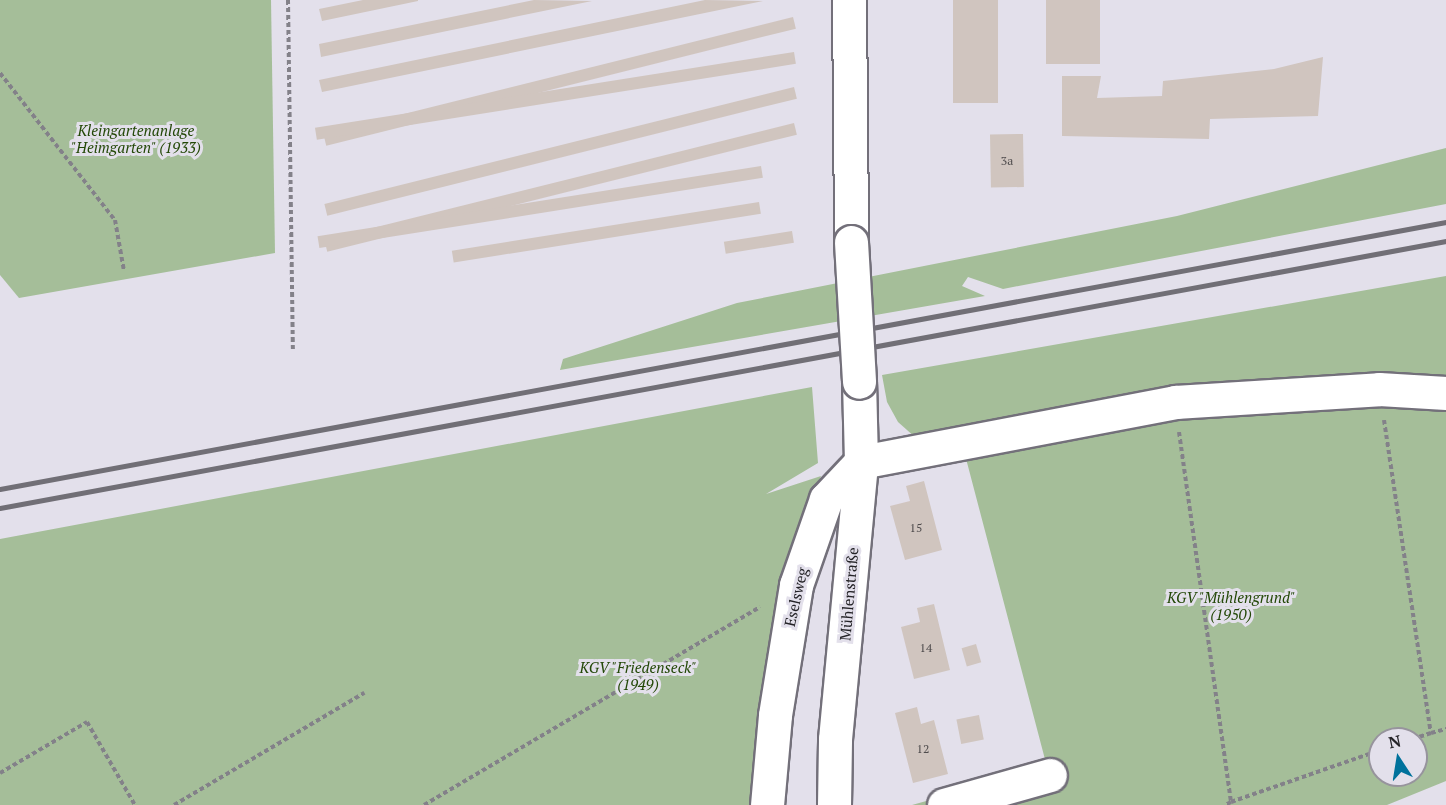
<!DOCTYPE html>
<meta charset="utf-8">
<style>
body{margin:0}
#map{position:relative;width:1446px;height:805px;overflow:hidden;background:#e3e0eb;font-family:"PT Serif",serif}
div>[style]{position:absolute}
.green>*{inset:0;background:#a5be99}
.building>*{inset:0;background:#d0c5bf;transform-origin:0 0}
.path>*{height:4px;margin-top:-2px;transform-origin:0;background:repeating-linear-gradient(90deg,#838189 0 4.5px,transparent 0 7.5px)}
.roads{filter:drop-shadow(2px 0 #73707a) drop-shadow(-2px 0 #73707a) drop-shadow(0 2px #73707a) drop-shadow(0 -2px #73707a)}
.minor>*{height:33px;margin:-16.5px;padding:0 16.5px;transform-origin:16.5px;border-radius:16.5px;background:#fff}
.rail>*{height:4.5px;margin:-2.25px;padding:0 2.25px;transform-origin:2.25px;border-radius:2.25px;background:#716f76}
.bridges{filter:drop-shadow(2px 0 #73707a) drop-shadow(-2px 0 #73707a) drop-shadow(0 2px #73707a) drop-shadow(0 -2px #73707a)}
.minor-bridge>*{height:33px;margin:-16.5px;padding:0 16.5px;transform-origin:16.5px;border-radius:16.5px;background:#fff}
span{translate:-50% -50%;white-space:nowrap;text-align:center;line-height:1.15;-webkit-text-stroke:6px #e3e0eb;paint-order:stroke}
.number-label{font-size:12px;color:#4f4c4d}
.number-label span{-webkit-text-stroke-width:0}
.park-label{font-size:15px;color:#234807;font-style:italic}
.street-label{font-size:15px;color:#242327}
.north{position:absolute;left:1368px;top:727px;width:60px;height:60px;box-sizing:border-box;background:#e3e0eb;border:2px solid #97949d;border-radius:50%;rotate:348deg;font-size:16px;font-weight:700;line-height:24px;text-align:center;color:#242327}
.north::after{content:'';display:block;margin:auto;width:21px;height:27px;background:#00729c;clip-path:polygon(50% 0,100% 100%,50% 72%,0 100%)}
</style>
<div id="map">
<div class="green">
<i style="clip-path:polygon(0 0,271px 0,275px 253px,19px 298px,0 275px)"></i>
<i style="clip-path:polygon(1446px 148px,1446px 204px,1003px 289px,968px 277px,962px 286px,985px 296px,560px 370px,563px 359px,737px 303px,1177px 216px)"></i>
<i style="clip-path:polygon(evenodd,1446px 276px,1446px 781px,1387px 805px,912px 805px,1047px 767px,964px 451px,916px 438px,898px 422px,887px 402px,882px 375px,1446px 276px,1380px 739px,1416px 739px,1416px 775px,1380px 775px,1380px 739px)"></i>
<i style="clip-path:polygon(812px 387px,818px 463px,766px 494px,821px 476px,788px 573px,752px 805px,0 805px,0 539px)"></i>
</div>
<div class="building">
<i style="clip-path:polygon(363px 0,418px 0,418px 1px,322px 21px,319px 9px)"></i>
<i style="clip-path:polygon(534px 0,592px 1px,321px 57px,319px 44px)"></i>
<i style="clip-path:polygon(705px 0,763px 1px,322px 92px,319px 80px)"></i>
<i style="left:953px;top:0;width:45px;height:103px"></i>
<i style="left:1046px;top:0;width:54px;height:64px"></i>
<i style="left:793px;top:17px;width:12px;height:484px;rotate:76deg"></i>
<i style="left:794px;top:52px;width:12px;height:485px;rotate:81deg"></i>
<i style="clip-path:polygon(1323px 57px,1318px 116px,1210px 119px,1209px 139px,1062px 136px,1062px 76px,1101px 76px,1097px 98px,1162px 96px,1163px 81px,1274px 69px)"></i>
<i style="left:794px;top:87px;width:12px;height:484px;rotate:76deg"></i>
<i style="left:794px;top:123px;width:12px;height:484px;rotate:76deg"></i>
<i style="left:1023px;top:134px;width:53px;height:33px;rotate:89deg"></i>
<i style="left:761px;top:166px;width:12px;height:449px;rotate:81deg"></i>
<i style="left:759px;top:202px;width:12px;height:311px;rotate:81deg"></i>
<i style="left:792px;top:231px;width:12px;height:69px;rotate:81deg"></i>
<i style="clip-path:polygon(924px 481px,942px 550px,905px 560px,890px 506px,910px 501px,906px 486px)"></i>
<i style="clip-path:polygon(934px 604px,950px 670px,914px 679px,901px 627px,920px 622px,917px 608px)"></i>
<i style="left:976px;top:644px;width:19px;height:15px;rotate:74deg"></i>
<i style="clip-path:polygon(917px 707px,921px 724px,934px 720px,948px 774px,913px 783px,895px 713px)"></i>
<i style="left:979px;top:715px;width:25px;height:23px;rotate:79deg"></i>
</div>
<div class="path">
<i style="left:288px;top:0;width:351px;rotate:89.2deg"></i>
<i style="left:0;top:73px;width:187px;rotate:52deg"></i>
<i style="left:115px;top:220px;width:52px;rotate:80deg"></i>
<i style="left:1384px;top:420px;width:317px;rotate:81.5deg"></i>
<i style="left:1431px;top:733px;width:20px;rotate:162deg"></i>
<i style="left:1179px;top:432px;width:374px;rotate:82deg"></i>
<i style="left:1231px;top:802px;width:7px;rotate:153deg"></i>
<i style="left:1431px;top:733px;width:16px;rotate:-15deg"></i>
<i style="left:0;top:773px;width:101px;rotate:-30.4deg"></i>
<i style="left:87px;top:722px;width:96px;rotate:60deg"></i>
<i style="left:1231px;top:802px;width:158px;rotate:-19.2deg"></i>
<i style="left:174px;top:805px;width:221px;rotate:-30.5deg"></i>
<i style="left:424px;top:805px;width:390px;rotate:-30.5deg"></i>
</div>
<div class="roads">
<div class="minor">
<i style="left:849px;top:0;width:242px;rotate:89.5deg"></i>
<i style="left:767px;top:805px;width:90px;rotate:-84.9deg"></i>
<i style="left:775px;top:715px;width:132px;rotate:-80.8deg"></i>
<i style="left:796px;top:585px;width:91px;rotate:-70.8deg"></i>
<i style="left:826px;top:499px;width:51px;rotate:-46.6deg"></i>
<i style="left:861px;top:462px;width:320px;rotate:-10.8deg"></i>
<i style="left:1175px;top:402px;width:204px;rotate:-3.6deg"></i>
<i style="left:1379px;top:389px;width:67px;rotate:3.4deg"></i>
<i style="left:834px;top:805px;width:66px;rotate:-89.1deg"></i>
<i style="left:835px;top:739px;width:278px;rotate:-84.6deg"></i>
<i style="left:861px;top:462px;width:80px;rotate:-91.4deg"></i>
<i style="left:944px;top:805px;width:110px;rotate:-15.8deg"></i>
</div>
</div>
<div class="rail">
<i style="left:0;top:489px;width:1470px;rotate:-10.46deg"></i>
<i style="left:0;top:508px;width:1470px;rotate:-10.46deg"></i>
</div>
<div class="bridges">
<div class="minor-bridge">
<i style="left:851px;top:242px;width:140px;rotate:86.7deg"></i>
</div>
</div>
<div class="number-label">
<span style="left:1007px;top:161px">3a</span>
<span style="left:916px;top:528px">15</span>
<span style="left:926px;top:648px">14</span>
<span style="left:923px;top:749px">12</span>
</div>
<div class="park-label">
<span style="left:136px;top:139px">Kleingartenanlage<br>"Heimgarten" (1933)</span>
<span style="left:1231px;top:606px">KGV "Mühlengrund"<br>(1950)</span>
<span style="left:638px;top:676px">KGV "Friedenseck"<br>(1949)</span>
</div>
<div class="street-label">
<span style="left:849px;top:594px;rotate:-85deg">Mühlenstraße</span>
<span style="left:796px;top:597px;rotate:-77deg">Eselsweg</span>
</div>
<div class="north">N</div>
</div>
